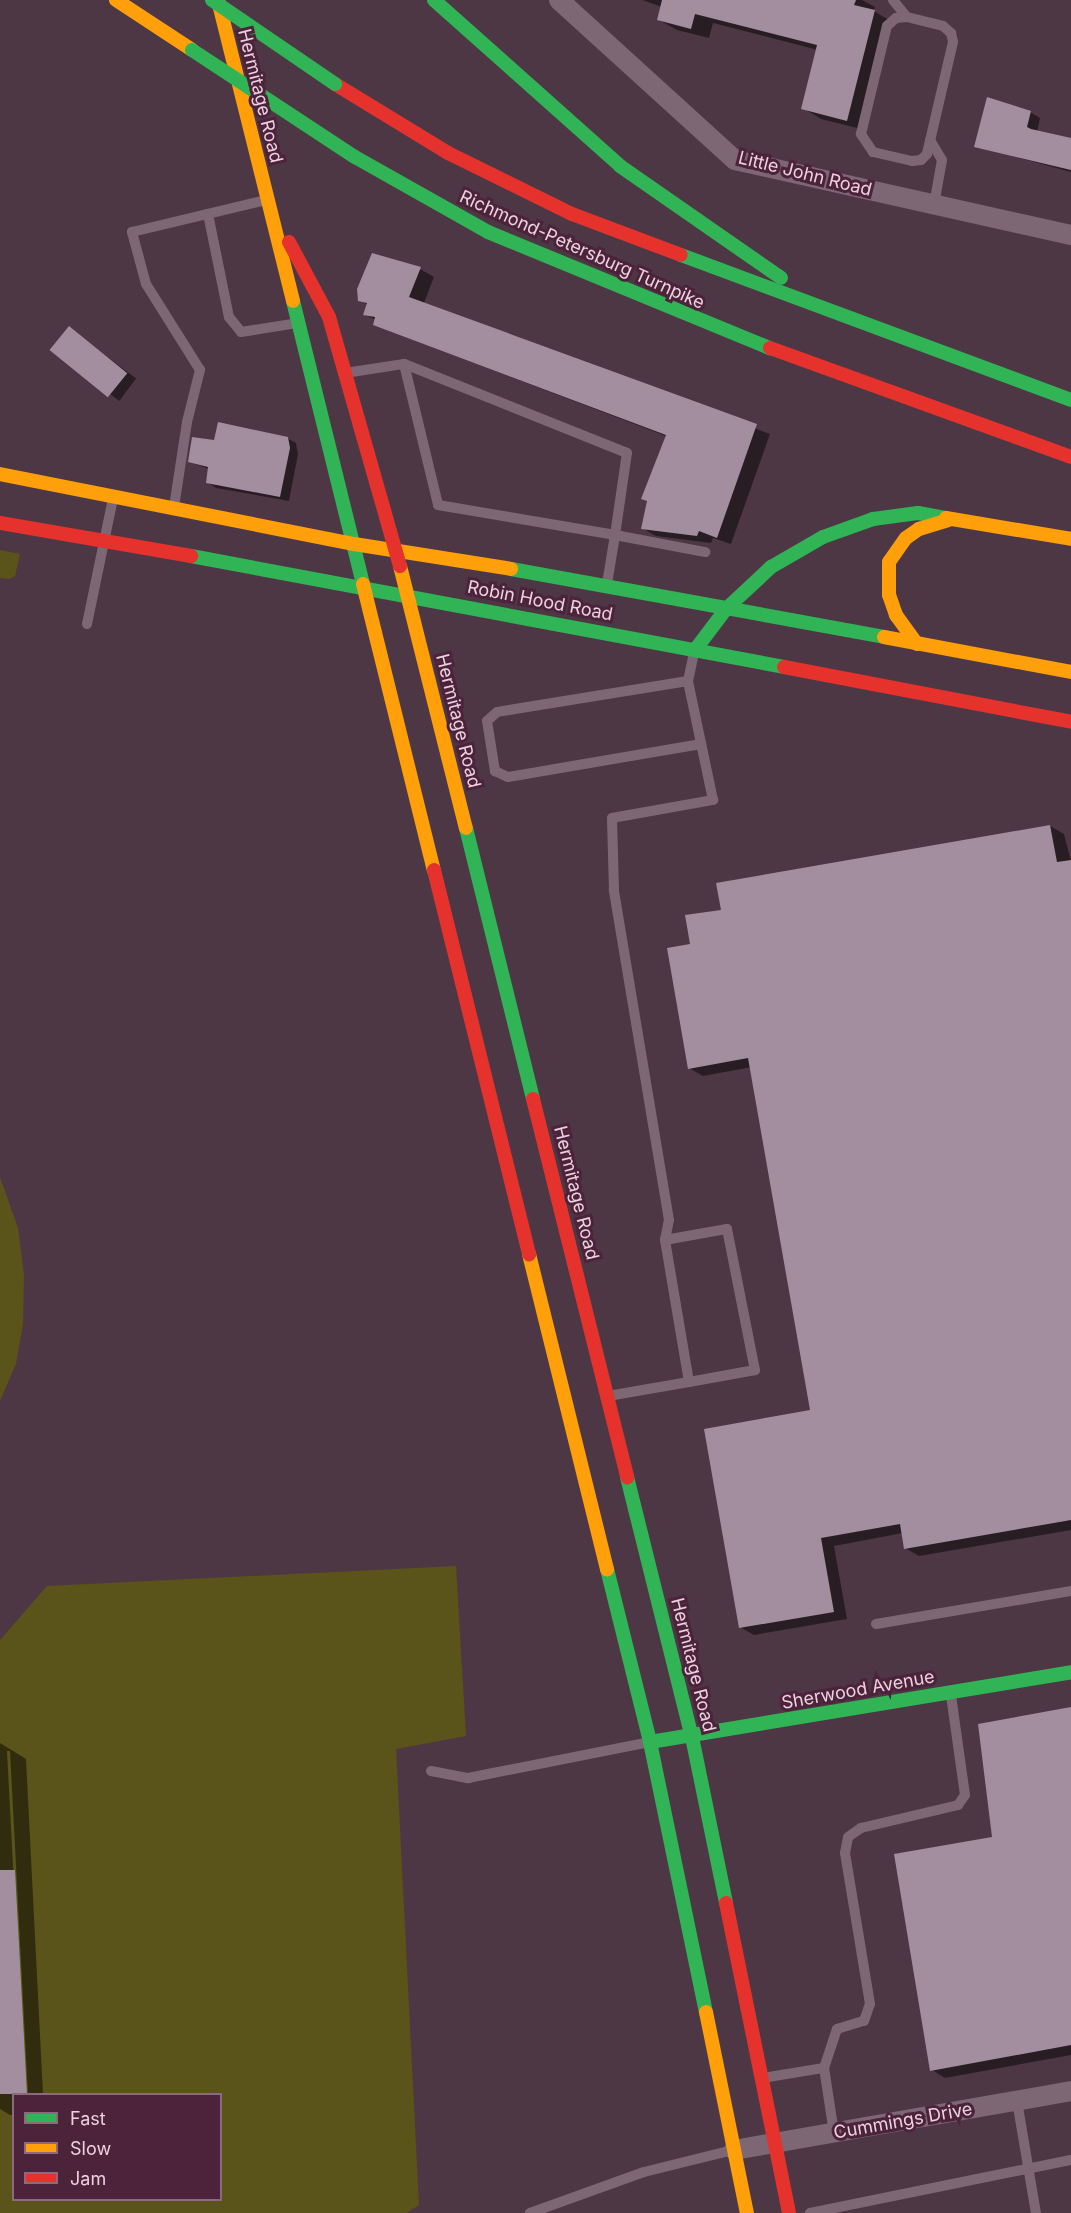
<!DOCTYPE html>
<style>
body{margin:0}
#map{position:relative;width:1071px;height:2213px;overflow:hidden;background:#4e3745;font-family:Inter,sans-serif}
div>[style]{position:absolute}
.green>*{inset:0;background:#5a541a}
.shadow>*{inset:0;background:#0007;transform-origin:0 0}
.building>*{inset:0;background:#a38e9f;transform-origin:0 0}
.lane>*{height:10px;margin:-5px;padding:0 5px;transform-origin:5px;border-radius:5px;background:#7e6774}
.street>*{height:20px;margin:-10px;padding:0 10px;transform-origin:10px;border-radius:10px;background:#7e6774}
.fast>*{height:14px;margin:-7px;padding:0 7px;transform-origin:7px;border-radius:7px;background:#30b455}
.slow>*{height:14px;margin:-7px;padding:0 7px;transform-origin:7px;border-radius:7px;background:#ff9f0a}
.jam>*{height:14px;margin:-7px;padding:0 7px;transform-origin:7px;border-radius:7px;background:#e5322d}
.fast-bridge>*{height:14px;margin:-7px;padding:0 7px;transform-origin:7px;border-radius:7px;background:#30b455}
span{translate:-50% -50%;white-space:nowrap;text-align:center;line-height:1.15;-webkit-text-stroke:6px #4c233b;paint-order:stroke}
.street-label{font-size:18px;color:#ecd1df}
.legend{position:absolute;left:12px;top:2093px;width:210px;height:108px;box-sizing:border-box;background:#4c233b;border:2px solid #8c697d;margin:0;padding:8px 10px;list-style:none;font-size:18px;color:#ecd1df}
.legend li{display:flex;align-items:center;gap:12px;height:30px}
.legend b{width:30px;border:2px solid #8c697d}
</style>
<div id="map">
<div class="green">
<i style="clip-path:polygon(0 550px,20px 554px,15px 576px,9px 579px,0 578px)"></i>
<i style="clip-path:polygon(0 1177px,18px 1228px,24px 1275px,23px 1324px,16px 1364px,0 1401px)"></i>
<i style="clip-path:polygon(evenodd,456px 1566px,466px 1736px,396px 1749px,419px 2205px,407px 2213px,0 2213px,0 1640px,47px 1586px,456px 1566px,14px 2094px,220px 2094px,220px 2200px,14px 2200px,14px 2094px)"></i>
</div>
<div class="shadow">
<i style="clip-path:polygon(642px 0,862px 0,875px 7px,874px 11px,892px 22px,865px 130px,821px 119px,803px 108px,818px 50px,713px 23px,709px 38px,677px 30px,659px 20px,662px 7px)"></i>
<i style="clip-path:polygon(1030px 112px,1040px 118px,1037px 132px,1071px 140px,1071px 172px,976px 146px)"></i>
<i style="clip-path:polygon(420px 269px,434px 277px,424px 303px,770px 434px,731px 544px,713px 538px,711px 543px,656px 536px,642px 528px,648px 502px,643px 499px,666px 436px,374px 325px,376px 320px,364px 314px,368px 305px,360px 300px)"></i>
<i style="left:69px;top:328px;width:84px;height:28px;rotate:37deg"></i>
<i style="clip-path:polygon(287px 438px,296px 443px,298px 454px,289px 501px,216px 488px,207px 482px,209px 469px,190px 462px)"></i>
<i style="clip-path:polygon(1050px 826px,1064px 834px,1071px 861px,1071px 1530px,919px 1556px,905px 1548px,903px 1533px,834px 1546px,847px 1619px,754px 1635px,740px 1627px,812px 1412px,752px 1067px,703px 1076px,689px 1068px,691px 945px,722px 911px)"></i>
<i style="clip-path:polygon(1071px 1709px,1071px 2055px,945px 2078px,932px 2070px,994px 1838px)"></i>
<i style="clip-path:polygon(0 1743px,26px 1759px,43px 2094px,28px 2094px,10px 1751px,7px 1751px,25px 2094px,14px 2094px,14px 2115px,10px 2115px,0 2109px)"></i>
</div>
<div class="building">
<i style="clip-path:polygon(662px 0,856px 0,854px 5px,875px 10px,847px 121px,801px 109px,817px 45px,695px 14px,691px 29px,657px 20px)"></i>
<i style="clip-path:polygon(987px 97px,1031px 111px,1027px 127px,1031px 129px,1071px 138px,1071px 170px,974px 147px)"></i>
<i style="clip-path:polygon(372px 253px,421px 267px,409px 297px,757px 424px,717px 538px,699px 531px,697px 536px,641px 529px,647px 501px,641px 499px,666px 435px,373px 325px,375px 317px,363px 315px,367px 303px,358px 301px,357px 289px)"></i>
<i style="left:69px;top:326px;width:75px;height:31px;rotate:39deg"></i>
<i style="clip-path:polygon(218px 422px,288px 437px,290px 448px,280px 497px,206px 483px,208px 467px,188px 462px,192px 437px,214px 440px)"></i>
<i style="clip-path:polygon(1050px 825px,1057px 862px,1071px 860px,1071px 1520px,904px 1549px,900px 1524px,821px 1538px,834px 1612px,739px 1628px,704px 1429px,810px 1410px,748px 1058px,688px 1069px,667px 948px,690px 944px,685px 915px,721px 910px,716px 883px)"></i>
<i style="clip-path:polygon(1071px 1707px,1071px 2045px,930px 2071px,894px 1854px,992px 1837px,978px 1724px)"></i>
<i style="clip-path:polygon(0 1870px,15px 1870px,27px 2094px,0 2094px)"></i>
</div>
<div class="lane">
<i style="left:893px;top:0;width:22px;rotate:51deg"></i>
<i style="left:907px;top:17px;width:37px;rotate:14deg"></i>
<i style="left:943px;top:26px;width:11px;rotate:41deg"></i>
<i style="left:951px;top:33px;width:9px;rotate:77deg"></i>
<i style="left:953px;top:42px;width:115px;rotate:103.1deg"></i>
<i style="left:927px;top:154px;width:8px;rotate:135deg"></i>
<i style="left:921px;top:160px;width:9px;rotate:174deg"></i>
<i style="left:912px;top:161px;width:40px;rotate:-167deg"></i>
<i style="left:873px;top:152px;width:22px;rotate:-124deg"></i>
<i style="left:861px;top:134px;width:111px;rotate:-76.5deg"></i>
<i style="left:887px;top:26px;width:12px;rotate:-42deg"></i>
<i style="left:896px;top:18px;width:11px;rotate:-5deg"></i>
<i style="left:930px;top:140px;width:23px;rotate:59deg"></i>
<i style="left:942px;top:160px;width:46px;rotate:100.1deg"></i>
<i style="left:208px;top:214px;width:105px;rotate:78.5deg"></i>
<i style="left:229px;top:317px;width:19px;rotate:51deg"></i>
<i style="left:241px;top:332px;width:58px;rotate:-9deg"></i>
<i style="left:345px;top:373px;width:60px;rotate:-8.7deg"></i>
<i style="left:174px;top:507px;width:86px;rotate:-81.3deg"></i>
<i style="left:187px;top:422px;width:54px;rotate:-76deg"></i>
<i style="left:200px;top:370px;width:102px;rotate:-122.1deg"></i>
<i style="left:146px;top:284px;width:54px;rotate:-105.1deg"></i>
<i style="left:132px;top:232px;width:138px;rotate:-13.4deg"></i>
<i style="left:607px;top:584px;width:50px;rotate:-80.7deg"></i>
<i style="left:615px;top:535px;width:83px;rotate:-81.7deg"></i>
<i style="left:627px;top:453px;width:240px;rotate:-158.2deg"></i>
<i style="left:404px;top:364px;width:145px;rotate:76.4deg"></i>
<i style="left:438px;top:505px;width:180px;rotate:9.6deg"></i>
<i style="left:615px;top:535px;width:92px;rotate:10.7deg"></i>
<i style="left:87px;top:624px;width:129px;rotate:-78.3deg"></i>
<i style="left:688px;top:681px;width:193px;rotate:170.8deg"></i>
<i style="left:497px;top:712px;width:13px;rotate:138deg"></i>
<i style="left:487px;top:721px;width:51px;rotate:80.9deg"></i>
<i style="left:495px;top:771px;width:14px;rotate:25deg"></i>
<i style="left:508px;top:777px;width:196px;rotate:-9.7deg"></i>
<i style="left:665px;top:1240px;width:63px;rotate:-10.1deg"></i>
<i style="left:727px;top:1229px;width:144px;rotate:78.8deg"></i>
<i style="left:755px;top:1370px;width:67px;rotate:169.7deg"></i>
<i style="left:608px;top:1396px;width:82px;rotate:-9.8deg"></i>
<i style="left:689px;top:1382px;width:144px;rotate:-99.6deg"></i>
<i style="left:665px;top:1240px;width:20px;rotate:-79deg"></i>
<i style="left:669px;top:1220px;width:335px;rotate:-99.5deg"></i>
<i style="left:614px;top:890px;width:72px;rotate:-91.6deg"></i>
<i style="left:612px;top:818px;width:103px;rotate:-10.1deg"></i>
<i style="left:713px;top:800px;width:122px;rotate:-101.9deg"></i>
<i style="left:688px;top:681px;width:29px;rotate:-78deg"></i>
<i style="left:876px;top:1624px;width:198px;rotate:-9.6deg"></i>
<i style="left:431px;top:1771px;width:38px;rotate:11deg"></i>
<i style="left:468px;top:1778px;width:186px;rotate:-11.2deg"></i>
<i style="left:762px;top:2078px;width:63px;rotate:-9.2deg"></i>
<i style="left:1017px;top:2101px;width:114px;rotate:80.4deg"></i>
<i style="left:834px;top:2133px;width:66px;rotate:-98.7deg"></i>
<i style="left:824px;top:2068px;width:41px;rotate:-71.6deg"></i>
<i style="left:837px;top:2029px;width:28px;rotate:-17deg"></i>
<i style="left:864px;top:2021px;width:18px;rotate:-71deg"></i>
<i style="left:870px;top:2004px;width:153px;rotate:-99.4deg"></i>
<i style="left:845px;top:1853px;width:16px;rotate:-79deg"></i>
<i style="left:848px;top:1837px;width:16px;rotate:-35deg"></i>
<i style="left:861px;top:1828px;width:100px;rotate:-13.3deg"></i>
<i style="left:958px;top:1805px;width:12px;rotate:-55deg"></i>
<i style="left:965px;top:1795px;width:101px;rotate:-98deg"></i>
<i style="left:530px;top:2213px;width:121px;rotate:-19.8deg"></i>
<i style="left:644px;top:2172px;width:92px;rotate:-13.9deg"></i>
<i style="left:810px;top:2213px;width:266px;rotate:-11.5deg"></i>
</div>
<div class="street">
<i style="left:559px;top:0;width:238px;rotate:42.3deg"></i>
<i style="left:735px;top:160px;width:344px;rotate:12.6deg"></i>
<i style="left:734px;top:2150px;width:342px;rotate:-9.9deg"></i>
</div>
<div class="fast">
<i style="left:434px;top:0;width:249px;rotate:41.7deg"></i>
<i style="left:620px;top:166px;width:196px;rotate:34.8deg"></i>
<i style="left:355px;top:157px;width:153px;rotate:29.4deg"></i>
<i style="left:488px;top:232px;width:305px;rotate:22.4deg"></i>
<i style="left:681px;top:255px;width:416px;rotate:20.4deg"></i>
<i style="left:293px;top:301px;width:292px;rotate:76.1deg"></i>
<i style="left:191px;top:556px;width:603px;rotate:10.6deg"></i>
<i style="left:511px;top:569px;width:379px;rotate:10.3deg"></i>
<i style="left:695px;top:650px;width:51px;rotate:-52.9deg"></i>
<i style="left:726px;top:609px;width:62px;rotate:-43deg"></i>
<i style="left:771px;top:567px;width:60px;rotate:-30deg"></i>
<i style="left:823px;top:537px;width:53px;rotate:-19.8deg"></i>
<i style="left:873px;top:519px;width:45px;rotate:-7.6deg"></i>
<i style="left:918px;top:513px;width:28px;rotate:10deg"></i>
<i style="left:466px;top:828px;width:279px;rotate:76.1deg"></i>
<i style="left:627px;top:1477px;width:268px;rotate:76deg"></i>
<i style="left:692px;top:1737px;width:169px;rotate:78.4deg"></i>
<i style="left:607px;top:1569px;width:178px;rotate:76deg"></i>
<i style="left:650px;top:1742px;width:276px;rotate:78.3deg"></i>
<i style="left:650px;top:1742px;width:427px;rotate:-9.4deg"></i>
</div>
<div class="slow">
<i style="left:116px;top:0;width:91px;rotate:33.3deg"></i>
<i style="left:218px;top:0;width:310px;rotate:76deg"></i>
<i style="left:0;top:474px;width:361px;rotate:11.2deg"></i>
<i style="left:354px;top:544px;width:159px;rotate:9deg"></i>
<i style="left:946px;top:518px;width:127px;rotate:9.5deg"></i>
<i style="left:400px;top:566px;width:270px;rotate:75.9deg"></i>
<i style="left:363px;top:584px;width:295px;rotate:76.1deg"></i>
<i style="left:884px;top:637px;width:190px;rotate:10.6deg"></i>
<i style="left:917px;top:644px;width:36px;rotate:-126deg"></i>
<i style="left:896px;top:615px;width:21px;rotate:-109deg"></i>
<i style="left:889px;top:595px;width:33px;rotate:-90deg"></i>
<i style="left:889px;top:562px;width:29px;rotate:-55deg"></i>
<i style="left:906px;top:538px;width:16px;rotate:-35deg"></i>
<i style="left:919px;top:529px;width:30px;rotate:-17deg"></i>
<i style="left:529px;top:1254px;width:325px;rotate:76.1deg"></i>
<i style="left:706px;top:2012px;width:205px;rotate:78.5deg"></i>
</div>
<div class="jam">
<i style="left:335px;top:84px;width:132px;rotate:31.4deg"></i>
<i style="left:448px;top:153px;width:138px;rotate:26.2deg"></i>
<i style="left:572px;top:214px;width:116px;rotate:20.6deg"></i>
<i style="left:289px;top:242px;width:85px;rotate:61.9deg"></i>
<i style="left:329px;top:317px;width:259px;rotate:74.1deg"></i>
<i style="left:770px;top:348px;width:320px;rotate:19.9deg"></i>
<i style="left:0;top:523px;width:194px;rotate:9.8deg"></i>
<i style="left:784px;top:667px;width:292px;rotate:10.8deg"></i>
<i style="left:434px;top:870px;width:396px;rotate:76.1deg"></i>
<i style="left:533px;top:1099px;width:390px;rotate:76deg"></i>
<i style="left:726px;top:1903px;width:316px;rotate:78.5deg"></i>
</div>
<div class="fast-bridge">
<i style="left:212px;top:0;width:149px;rotate:34.3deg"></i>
<i style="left:192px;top:50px;width:195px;rotate:33.3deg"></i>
</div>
<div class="street-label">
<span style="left:260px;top:96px;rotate:76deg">Hermitage Road</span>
<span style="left:805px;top:174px;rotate:14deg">Little John Road</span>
<span style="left:582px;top:250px;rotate:24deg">Richmond-Petersburg Turnpike</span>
<span style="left:540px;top:601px;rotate:11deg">Robin Hood Road</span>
<span style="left:458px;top:721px;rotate:76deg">Hermitage Road</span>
<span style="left:576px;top:1193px;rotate:76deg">Hermitage Road</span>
<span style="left:693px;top:1665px;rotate:76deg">Hermitage Road</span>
<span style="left:858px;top:1690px;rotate:-10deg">Sherwood Avenue</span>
<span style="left:903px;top:2121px;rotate:-10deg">Cummings Drive</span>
</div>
<ul class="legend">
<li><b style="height:8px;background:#30b455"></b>Fast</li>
<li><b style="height:8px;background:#ff9f0a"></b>Slow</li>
<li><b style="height:8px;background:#e5322d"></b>Jam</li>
</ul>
</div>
